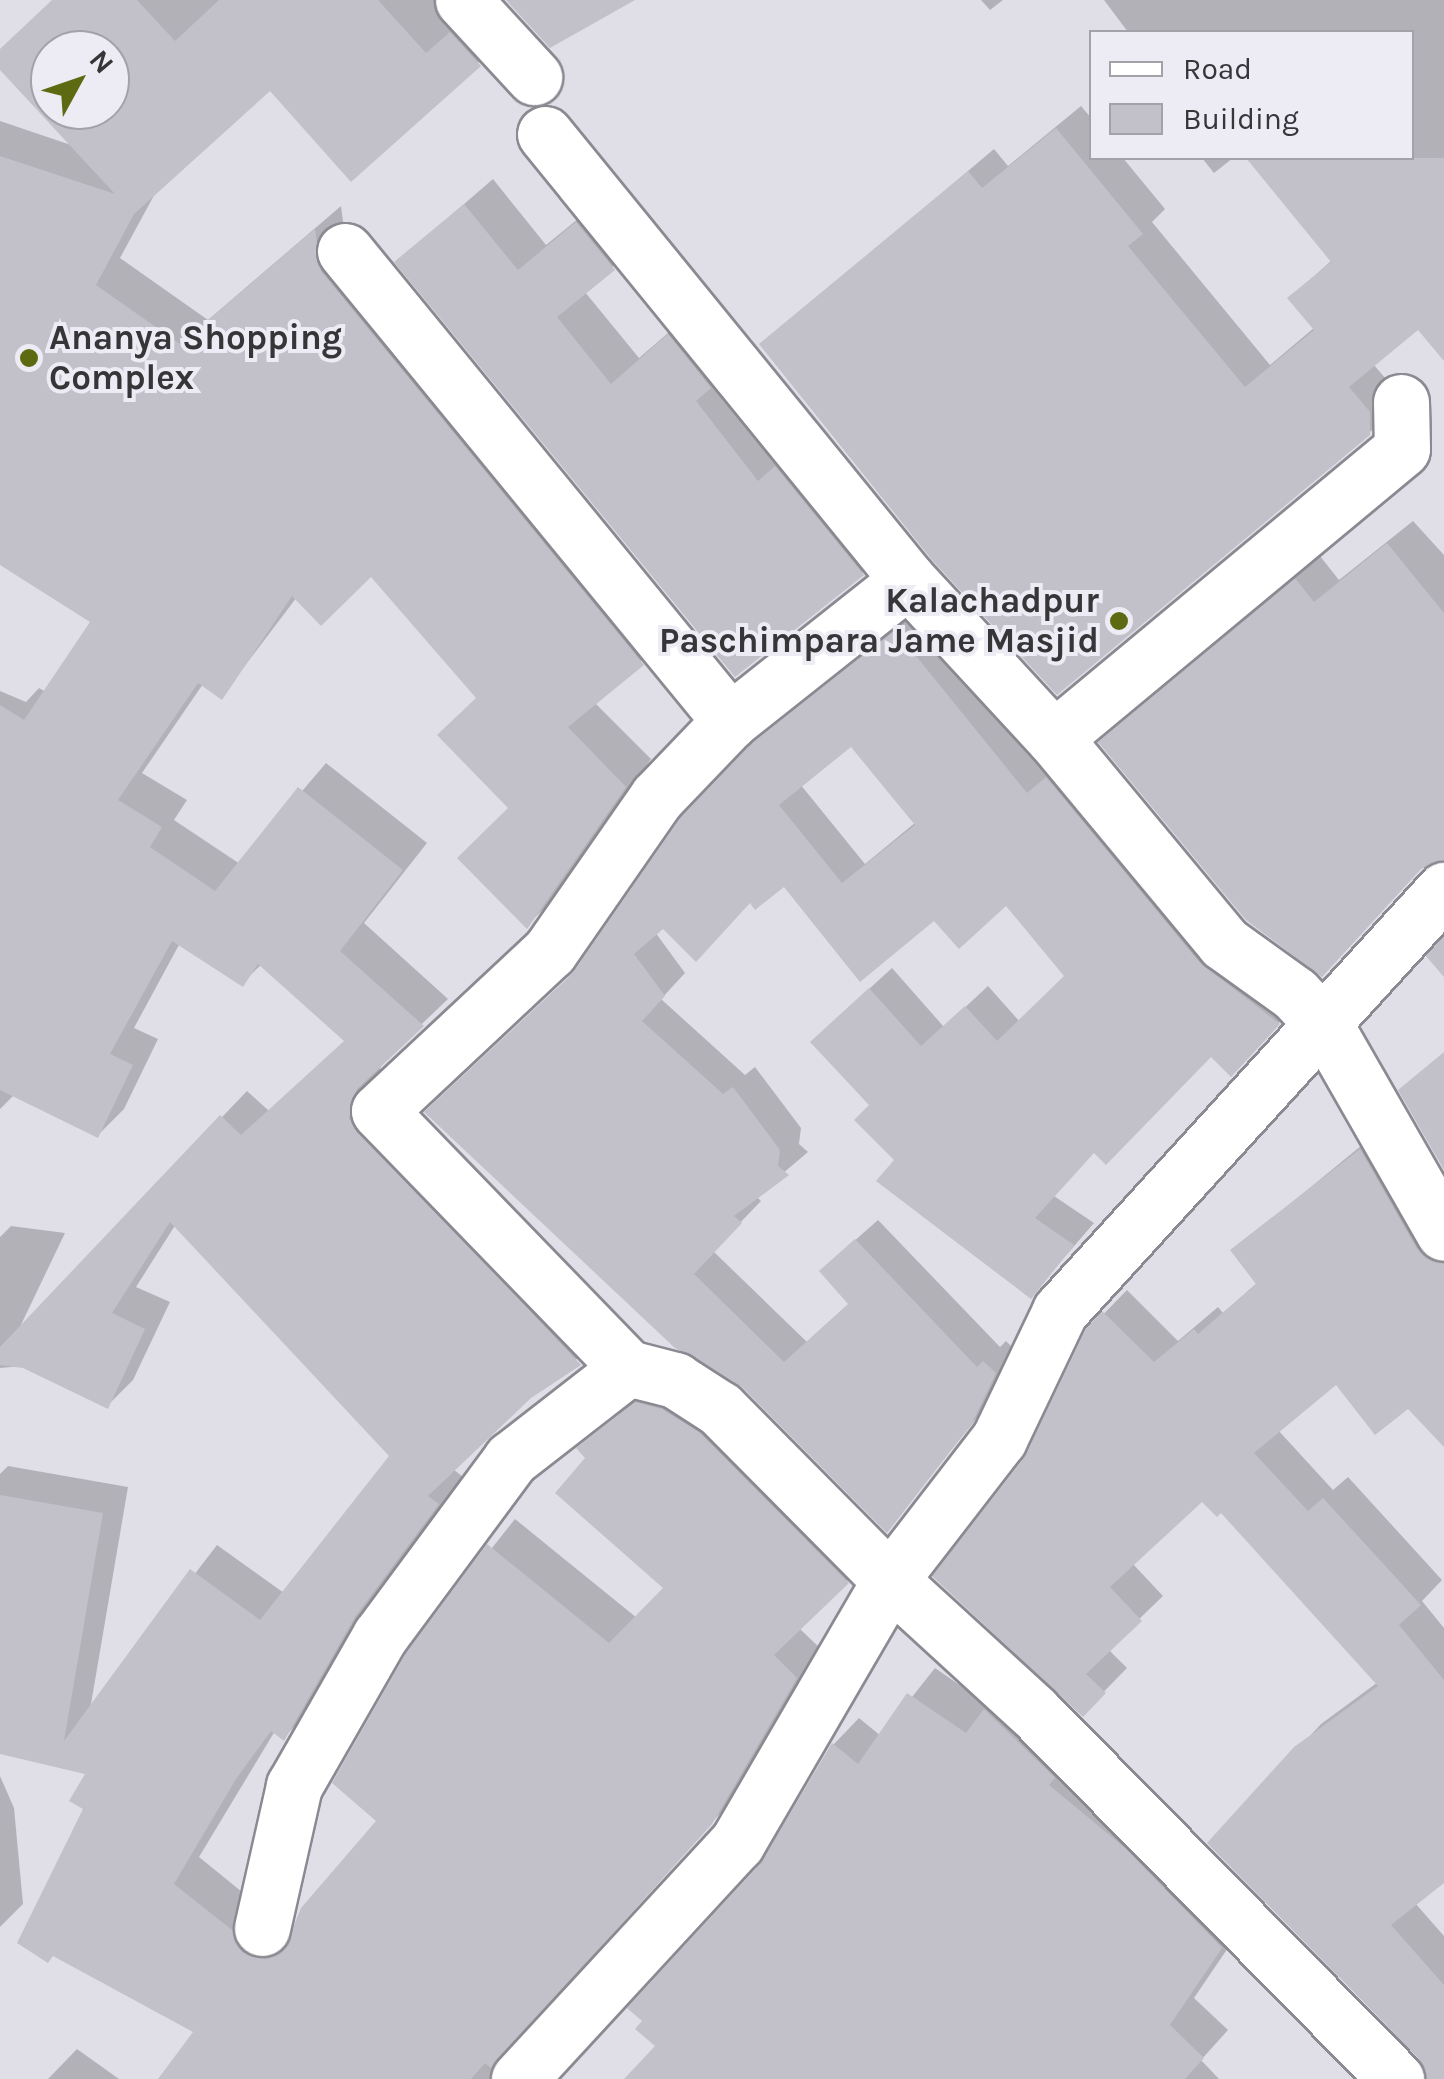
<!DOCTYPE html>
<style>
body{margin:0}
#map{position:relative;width:1444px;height:2079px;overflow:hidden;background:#e0dee7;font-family:Karla,sans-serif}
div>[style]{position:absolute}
.shadow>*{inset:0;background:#0003}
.building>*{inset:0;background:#c2c0c8}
.roads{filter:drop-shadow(2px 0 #8b8991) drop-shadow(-2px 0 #8b8991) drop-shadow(0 2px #8b8991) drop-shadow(0 -2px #8b8991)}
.minor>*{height:55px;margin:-27.5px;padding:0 27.5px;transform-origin:27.5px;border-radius:27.5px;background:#fff}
.dots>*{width:28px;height:28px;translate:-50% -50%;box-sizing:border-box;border:5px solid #edebf4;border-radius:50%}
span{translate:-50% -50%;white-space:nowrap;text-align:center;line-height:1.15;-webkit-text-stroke:8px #edebf4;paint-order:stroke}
.poi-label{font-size:35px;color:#363538;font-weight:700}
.left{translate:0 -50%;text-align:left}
.right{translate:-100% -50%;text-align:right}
.legend{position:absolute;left:1089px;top:30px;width:325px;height:130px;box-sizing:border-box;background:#edebf4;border:2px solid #a4a2a9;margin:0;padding:12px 18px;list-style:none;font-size:30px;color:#363538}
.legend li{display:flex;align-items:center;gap:20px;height:50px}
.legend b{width:50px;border:2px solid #a4a2a9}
.north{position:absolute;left:30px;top:30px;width:100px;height:100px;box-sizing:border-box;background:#edebf4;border:2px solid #a4a2a9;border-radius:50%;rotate:50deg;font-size:28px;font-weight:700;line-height:40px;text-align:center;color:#363538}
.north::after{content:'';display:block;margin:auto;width:35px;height:45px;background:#5e6a12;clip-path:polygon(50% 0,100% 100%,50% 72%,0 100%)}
</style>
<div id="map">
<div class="shadow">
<i style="clip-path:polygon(evenodd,54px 0,474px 0,505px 38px,351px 179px,270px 88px,157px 190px,120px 258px,208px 320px,341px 206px,346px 244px,668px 637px,594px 702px,651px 759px,553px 900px,527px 925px,511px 808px,479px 697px,371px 573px,297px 597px,222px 696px,203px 684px,142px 773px,187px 800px,174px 820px,240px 864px,326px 763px,427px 843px,364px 923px,448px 999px,382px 1062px,374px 1092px,605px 1337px,529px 1396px,453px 1469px,463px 1477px,380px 1588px,309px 1712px,283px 1738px,275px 1731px,199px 1857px,257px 1904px,267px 1926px,294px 1933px,380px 1821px,408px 1654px,515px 1519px,637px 1618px,667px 1588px,580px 1448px,663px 1377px,873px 1556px,799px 1628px,822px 1650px,737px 1795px,522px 2029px,507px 2055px,528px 2079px,159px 2079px,197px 2031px,86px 1808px,89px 1772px,0 1751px,0 1474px,8px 1466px,128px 1487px,90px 1710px,217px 1545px,284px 1593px,392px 1456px,176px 1224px,136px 1287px,170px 1302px,133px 1380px,107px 1406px,23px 1366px,0 1368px,0 1237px,11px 1226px,65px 1233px,19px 1329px,247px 1091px,269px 1111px,346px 1040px,262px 964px,242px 983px,180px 943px,134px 1028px,158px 1039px,124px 1109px,98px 1135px,15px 1094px,0 1109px,0 691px,26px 702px,39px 688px,46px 692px,94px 622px,0 563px,0 121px,74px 146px,0 66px,0 52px,54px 0,50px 50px,110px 50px,110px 110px,50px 110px,50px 50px)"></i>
<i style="clip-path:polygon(981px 0,1003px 0,990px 10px)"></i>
<i style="clip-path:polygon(1104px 0,1444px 0,1444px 357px,1418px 326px,1373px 364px,1393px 387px,1394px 408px,1369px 433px,762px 345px,994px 149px,1008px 166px,1081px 106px,1092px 119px,1092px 158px,1123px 158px,1165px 209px,1152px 222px,1270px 365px,1315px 327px,1290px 298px,1332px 260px,1249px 158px,1412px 158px,1412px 32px,1128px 32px)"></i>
<i style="clip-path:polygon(1202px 158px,1233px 158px,1214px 173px)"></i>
<i style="clip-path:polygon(493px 179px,546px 245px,605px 197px,641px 241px,585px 292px,639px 358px,696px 309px,889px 546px,862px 573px,397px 262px)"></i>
<i style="clip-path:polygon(1413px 521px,1444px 555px,1444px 859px,1101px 742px,1320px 556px,1339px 580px)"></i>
<i style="clip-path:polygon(evenodd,917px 611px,1299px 1001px,1252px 1052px,1212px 1054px,1095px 1151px,1054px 1196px,1094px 1223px,1031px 1296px,897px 1160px,834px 1021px,892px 968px,944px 1027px,988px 986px,1020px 1022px,1068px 976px,1006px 902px,935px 918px,784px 884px,655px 932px,685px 973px,661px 999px,745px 1075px,755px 1067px,801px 1128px,799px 1144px,808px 1152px,756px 1196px,761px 1201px,713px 1251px,807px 1342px,850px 1303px,844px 1250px,878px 1220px,1000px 1347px,1006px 1341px,1016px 1351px,993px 1398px,887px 1529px,743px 1385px,427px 1112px,577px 971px,753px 746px,917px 611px,851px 743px,916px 822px,865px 864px,800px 784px,851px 743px)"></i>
<i style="clip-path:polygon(1384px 1127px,1444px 1225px,1444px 1444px,1408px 1406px,1336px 1381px,1278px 1430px,1333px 1490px,1348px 1477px,1442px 1580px,1422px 1601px,1444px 1628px,1444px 1880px,1415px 1903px,1444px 1936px,1444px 2079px,1426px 2079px,1429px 2069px,1210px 1843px,1321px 1724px,1378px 1682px,1221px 1509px,1202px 1498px,1132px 1563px,1163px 1596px,1108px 1649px,1127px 1668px,1083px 1713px,1026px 1459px,1088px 1330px,1127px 1290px,1178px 1341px,1218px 1307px,1223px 1313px,1258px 1282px,1234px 1250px)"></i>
<i style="clip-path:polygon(935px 1668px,990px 1706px,1247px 1920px,1194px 1998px,1228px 2030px,1201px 2060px,1219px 2079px,626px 2079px,658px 2046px,834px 1744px,859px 1718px,881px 1736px)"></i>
<i style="clip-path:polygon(0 1776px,14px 1808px,23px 1904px,0 1927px)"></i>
<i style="clip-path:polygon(77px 2049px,119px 2079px,48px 2079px)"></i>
</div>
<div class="building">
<i style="clip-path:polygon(evenodd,52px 0,137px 0,175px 41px,219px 0,378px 0,426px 53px,450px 32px,481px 66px,351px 182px,270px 91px,134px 214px,96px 285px,180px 344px,315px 229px,321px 271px,644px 665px,568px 727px,626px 787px,527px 929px,457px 858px,508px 808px,437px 735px,476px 698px,371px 577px,321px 626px,292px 596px,222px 700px,198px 683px,118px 800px,162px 827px,150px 847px,215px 891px,298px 787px,403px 870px,340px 951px,424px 1026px,357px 1089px,349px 1119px,581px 1365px,531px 1398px,428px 1496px,439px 1504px,355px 1617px,284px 1741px,271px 1731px,236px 1779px,174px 1884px,232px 1930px,242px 1952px,266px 1959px,284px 1950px,301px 1908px,376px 1821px,332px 1783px,406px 1653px,487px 1544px,609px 1643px,663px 1588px,555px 1493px,585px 1458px,576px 1448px,635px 1402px,662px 1409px,700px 1433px,849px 1583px,774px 1655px,797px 1678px,712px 1824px,491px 2068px,485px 2063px,471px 2079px,158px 2079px,193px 2032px,53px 1956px,48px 1963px,17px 1943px,83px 1809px,69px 1801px,85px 1774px,0 1754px,0 1495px,103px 1513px,64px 1741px,190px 1569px,260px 1620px,389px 1456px,170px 1222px,112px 1313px,145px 1329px,108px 1409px,23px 1368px,0 1365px,0 1347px,220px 1115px,241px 1135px,344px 1041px,258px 964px,243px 987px,172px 941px,110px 1054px,133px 1065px,98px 1138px,0 1090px,0 705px,24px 720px,90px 622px,0 565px,0 156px,115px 194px,0 70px,0 49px,52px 0,50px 50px,110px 50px,110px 110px,50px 110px,50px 50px)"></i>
<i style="clip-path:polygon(506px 0,635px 0,550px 48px)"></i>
<i style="clip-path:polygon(1056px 128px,1143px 234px,1128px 246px,1245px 387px,1314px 330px,1287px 298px,1331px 262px,1246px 158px,1444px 158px,1444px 361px,1418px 330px,1349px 387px,1370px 412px,1370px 435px,1057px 695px,932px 560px,759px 344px,968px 171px,982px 188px)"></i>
<i style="clip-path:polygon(464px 204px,518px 270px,576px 222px,615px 270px,557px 317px,611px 384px,668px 334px,711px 388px,696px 401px,758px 481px,775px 466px,864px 575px,735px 677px,394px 262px)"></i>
<i style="clip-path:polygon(1387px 543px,1444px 613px,1444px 860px,1421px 869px,1322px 977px,1246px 920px,1098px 742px,1295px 578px,1314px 602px)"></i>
<i style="clip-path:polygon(evenodd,895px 630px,1027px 793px,1046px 777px,1200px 963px,1280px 1024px,1231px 1077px,1211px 1057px,1106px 1165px,1094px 1153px,1035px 1218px,1074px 1245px,1031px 1299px,876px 1181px,894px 1160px,854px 1120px,869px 1105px,810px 1042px,869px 988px,921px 1046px,965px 1006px,997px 1041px,1064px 976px,1006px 906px,959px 949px,934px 921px,860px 982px,784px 887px,755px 910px,750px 903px,696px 962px,663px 929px,634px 954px,665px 996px,642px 1021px,723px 1094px,733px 1087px,780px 1150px,778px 1166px,789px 1175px,734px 1216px,742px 1223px,694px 1274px,784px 1362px,848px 1304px,819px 1271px,855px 1239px,977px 1367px,983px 1361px,996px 1373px,972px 1423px,887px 1533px,742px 1387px,675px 1348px,424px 1112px,572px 974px,681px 817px,751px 744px,895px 630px,851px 747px,915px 825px,842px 883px,779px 805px,851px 747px)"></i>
<i style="clip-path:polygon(1444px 936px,1444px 977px,1426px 956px)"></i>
<i style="clip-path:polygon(1444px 1052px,1444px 1170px,1398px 1090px)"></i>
<i style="clip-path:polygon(1360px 1149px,1417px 1249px,1444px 1264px,1444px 1447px,1408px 1409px,1375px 1435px,1336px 1385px,1254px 1453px,1308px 1511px,1323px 1498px,1421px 1605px,1399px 1625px,1444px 1680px,1444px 1883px,1391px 1925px,1444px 1985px,1444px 2079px,1426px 2079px,1418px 2057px,1207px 1843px,1294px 1747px,1378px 1686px,1221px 1513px,1217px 1517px,1202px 1502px,1110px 1587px,1142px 1621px,1086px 1674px,1106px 1693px,1083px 1717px,932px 1576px,1024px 1458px,1086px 1329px,1102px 1311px,1154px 1362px,1194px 1329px,1198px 1334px,1256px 1284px,1230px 1250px)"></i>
<i style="clip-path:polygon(907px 1693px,966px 1733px,984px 1709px,1055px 1778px,1049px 1785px,1125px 1848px,1222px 1948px,1170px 2025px,1204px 2058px,1185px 2079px,624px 2079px,655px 2046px,635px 2029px,642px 2021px,627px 2008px,760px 1864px,832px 1743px,858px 1764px)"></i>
</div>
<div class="roads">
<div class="minor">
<i style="left:463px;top:0;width:105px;rotate:47.3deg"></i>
<i style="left:545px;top:134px;width:575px;rotate:50.86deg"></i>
<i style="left:908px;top:580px;width:215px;rotate:47.3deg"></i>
<i style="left:1054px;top:738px;width:266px;rotate:50.3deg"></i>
<i style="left:1224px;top:943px;width:87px;rotate:35.7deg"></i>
<i style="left:1295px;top:994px;width:45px;rotate:46.8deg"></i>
<i style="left:1326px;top:1027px;width:237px;rotate:60.2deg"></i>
<i style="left:345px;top:251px;width:608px;rotate:50.68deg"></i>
<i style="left:908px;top:580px;width:227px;rotate:141.6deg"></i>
<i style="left:730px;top:721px;width:105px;rotate:133.8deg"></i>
<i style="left:657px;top:797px;width:188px;rotate:124.8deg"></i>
<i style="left:550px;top:951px;width:234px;rotate:136.9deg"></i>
<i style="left:379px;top:1111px;width:358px;rotate:45.9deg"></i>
<i style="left:628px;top:1368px;width:49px;rotate:14.3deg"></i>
<i style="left:675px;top:1380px;width:54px;rotate:32.8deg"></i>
<i style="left:720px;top:1409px;width:241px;rotate:45.2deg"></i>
<i style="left:890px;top:1580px;width:194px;rotate:42.5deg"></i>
<i style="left:1033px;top:1711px;width:517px;rotate:45.39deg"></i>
<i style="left:1054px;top:738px;width:452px;rotate:-39.7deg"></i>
<i style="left:1402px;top:449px;width:47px;rotate:-91.2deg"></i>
<i style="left:262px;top:1928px;width:146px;rotate:-77.3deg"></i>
<i style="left:294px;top:1786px;width:173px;rotate:-60.2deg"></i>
<i style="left:380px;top:1636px;width:220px;rotate:-53.5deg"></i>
<i style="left:511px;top:1459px;width:148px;rotate:-37.9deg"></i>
<i style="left:519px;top:2079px;width:321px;rotate:-47.3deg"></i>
<i style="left:737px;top:1843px;width:304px;rotate:-59.8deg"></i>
<i style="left:890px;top:1580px;width:178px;rotate:-52.3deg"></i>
<i style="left:999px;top:1439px;width:142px;rotate:-64.5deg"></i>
<i style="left:1060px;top:1311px;width:570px;rotate:-47.63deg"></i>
</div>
</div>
<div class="dots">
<i style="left:29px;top:358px;background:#5e6a12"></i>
<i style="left:1119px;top:621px;background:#5e6a12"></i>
</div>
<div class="poi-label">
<span class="left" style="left:49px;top:358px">Ananya Shopping<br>Complex</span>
<span class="right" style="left:1099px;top:621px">Kalachadpur<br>Paschimpara Jame Masjid</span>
</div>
<ul class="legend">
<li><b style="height:12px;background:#fff"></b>Road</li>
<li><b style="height:28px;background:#c2c0c8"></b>Building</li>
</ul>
<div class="north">N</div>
</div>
